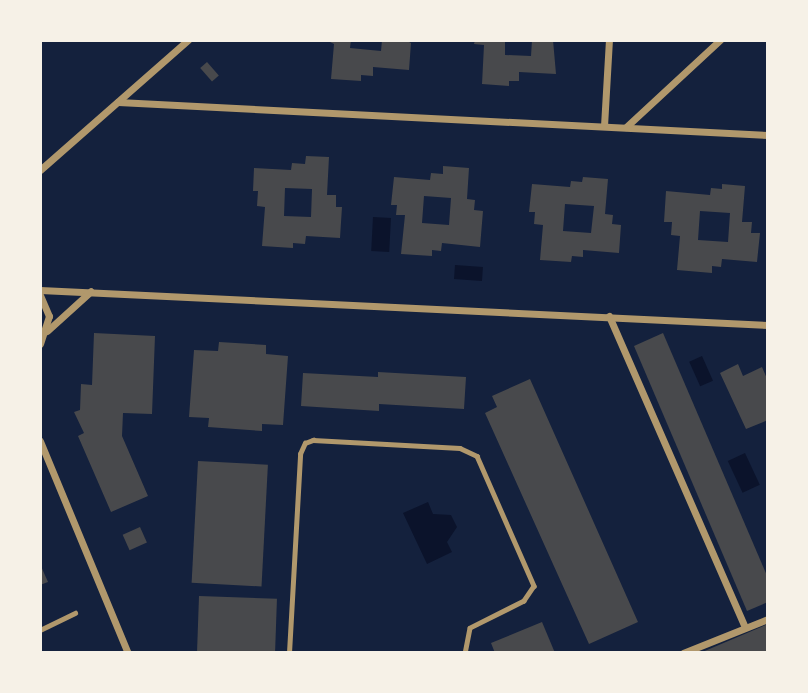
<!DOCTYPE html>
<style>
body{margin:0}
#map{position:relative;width:808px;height:693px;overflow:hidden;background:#14213d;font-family:Karla,sans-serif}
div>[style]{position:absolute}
.water>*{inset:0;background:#0b132b;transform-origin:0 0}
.building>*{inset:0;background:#48494c;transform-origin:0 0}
.service>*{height:4.5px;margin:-2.25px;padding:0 2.25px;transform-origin:2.25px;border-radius:2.25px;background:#b1986c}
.minor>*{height:7px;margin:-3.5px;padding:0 3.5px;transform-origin:3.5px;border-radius:3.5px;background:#b1986c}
span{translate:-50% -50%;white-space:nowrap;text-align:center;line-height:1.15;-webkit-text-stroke:7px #f6f1e7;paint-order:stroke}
.frame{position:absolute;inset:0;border:42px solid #f6f1e7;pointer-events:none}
</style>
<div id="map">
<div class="water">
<i style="left:373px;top:217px;width:18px;height:34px;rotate:3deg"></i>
<i style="left:455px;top:265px;width:28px;height:14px;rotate:4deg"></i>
<i style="left:702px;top:356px;width:27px;height:14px;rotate:66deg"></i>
<i style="left:745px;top:453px;width:35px;height:19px;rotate:65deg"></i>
<i style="clip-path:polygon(428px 502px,433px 514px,451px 515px,457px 527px,447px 542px,452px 552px,427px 564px,403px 513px)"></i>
</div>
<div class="building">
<i style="clip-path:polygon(326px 40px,351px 40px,350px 48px,381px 51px,382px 40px,405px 40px,411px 43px,409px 70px,373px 67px,373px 76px,361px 75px,361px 81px,331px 79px,334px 44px)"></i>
<i style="clip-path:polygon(475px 40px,505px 40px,505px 55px,531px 56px,532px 40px,553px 40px,556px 74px,519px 72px,519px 81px,509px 81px,509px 86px,482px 84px,484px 45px,474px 44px)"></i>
<i style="left:207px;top:62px;width:18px;height:9px;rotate:49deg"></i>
<i style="clip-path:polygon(evenodd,306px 156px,329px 157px,327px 195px,336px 195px,336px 207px,342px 207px,340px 238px,306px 236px,305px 244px,293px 243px,293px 248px,262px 246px,265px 207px,257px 206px,258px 191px,253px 191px,254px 168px,291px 170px,292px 163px,305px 164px,306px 156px,285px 188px,312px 189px,311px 217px,284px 216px,285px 188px)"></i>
<i style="clip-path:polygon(evenodd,443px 166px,469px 168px,467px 199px,475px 200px,474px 210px,483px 211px,480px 247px,442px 243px,441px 251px,432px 250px,432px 256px,401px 254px,405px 215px,396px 215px,397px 205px,391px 205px,394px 177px,430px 180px,431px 173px,443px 174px,443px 166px,424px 196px,451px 198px,449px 225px,422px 223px,424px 196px)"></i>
<i style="clip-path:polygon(evenodd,583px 177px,608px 179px,605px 214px,613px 215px,612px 224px,621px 225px,619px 253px,583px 250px,583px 257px,572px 256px,571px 262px,540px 260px,543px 225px,534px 224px,535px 212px,529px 212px,532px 184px,570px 187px,571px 181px,582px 182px,583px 177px,565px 204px,594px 206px,591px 233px,563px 231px,565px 204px)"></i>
<i style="clip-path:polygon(evenodd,722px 184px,745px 186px,742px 222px,752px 222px,751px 233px,760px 233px,757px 262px,722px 259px,721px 267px,712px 266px,712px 273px,677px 270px,680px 236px,671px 235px,672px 222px,664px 222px,666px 191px,710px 195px,711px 188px,722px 189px,722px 184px,700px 211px,730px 213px,728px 242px,698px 240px,700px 211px)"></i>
<i style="clip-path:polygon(94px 333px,155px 336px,152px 414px,123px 413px,122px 436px,148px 496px,111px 512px,78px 436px,84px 433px,74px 412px,80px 410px,81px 384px,92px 385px)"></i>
<i style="clip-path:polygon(663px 333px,768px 578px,768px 602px,747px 611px,634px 346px)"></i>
<i style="clip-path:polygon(219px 342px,266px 345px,266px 354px,288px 356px,283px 425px,262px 424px,262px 431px,208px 427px,209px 418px,189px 417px,194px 350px,218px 351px)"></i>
<i style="clip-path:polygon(738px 364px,743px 376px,762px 367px,768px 381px,768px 420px,746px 429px,720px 373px)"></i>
<i style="clip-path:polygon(378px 372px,466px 377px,464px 409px,379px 404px,379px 411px,301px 406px,303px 373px,378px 377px)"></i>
<i style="clip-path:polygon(530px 379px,638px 622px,589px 644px,485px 413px,497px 407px,492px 396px)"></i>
<i style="left:198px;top:461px;width:70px;height:122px;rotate:3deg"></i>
<i style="left:140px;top:527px;width:17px;height:19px;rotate:66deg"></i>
<i style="clip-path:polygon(40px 564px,48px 582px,40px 585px)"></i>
<i style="left:199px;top:596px;width:78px;height:57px;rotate:2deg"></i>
<i style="clip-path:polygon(542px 622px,555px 653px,495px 653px,491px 643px)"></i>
<i style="clip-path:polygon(768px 624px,768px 653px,700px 653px)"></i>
</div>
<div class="service">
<i style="left:40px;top:630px;width:39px;rotate:-26deg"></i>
<i style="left:289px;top:653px;width:199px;rotate:-86.8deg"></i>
<i style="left:300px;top:454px;width:12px;rotate:-66deg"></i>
<i style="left:305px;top:443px;width:9px;rotate:-21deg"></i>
<i style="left:313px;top:440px;width:147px;rotate:3.1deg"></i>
<i style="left:460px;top:448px;width:19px;rotate:25deg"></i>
<i style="left:477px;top:456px;width:142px;rotate:66.3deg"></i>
<i style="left:534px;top:586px;width:18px;rotate:124deg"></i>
<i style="left:524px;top:601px;width:60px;rotate:153.4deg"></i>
<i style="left:470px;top:628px;width:25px;rotate:101deg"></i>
</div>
<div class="minor">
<i style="left:118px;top:102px;width:651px;rotate:2.91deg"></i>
<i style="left:604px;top:126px;width:86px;rotate:-86.7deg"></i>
<i style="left:626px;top:127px;width:128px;rotate:-42.8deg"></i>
<i style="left:40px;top:170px;width:197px;rotate:-41.3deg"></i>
<i style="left:40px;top:290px;width:729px;rotate:2.75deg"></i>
<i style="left:40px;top:295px;width:23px;rotate:67deg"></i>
<i style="left:49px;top:316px;width:29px;rotate:108deg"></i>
<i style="left:609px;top:316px;width:340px;rotate:66.4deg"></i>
<i style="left:47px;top:331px;width:59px;rotate:-42.3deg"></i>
<i style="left:40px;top:441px;width:230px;rotate:67.5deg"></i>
<i style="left:683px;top:653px;width:92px;rotate:-21.8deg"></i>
</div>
<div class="frame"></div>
</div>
